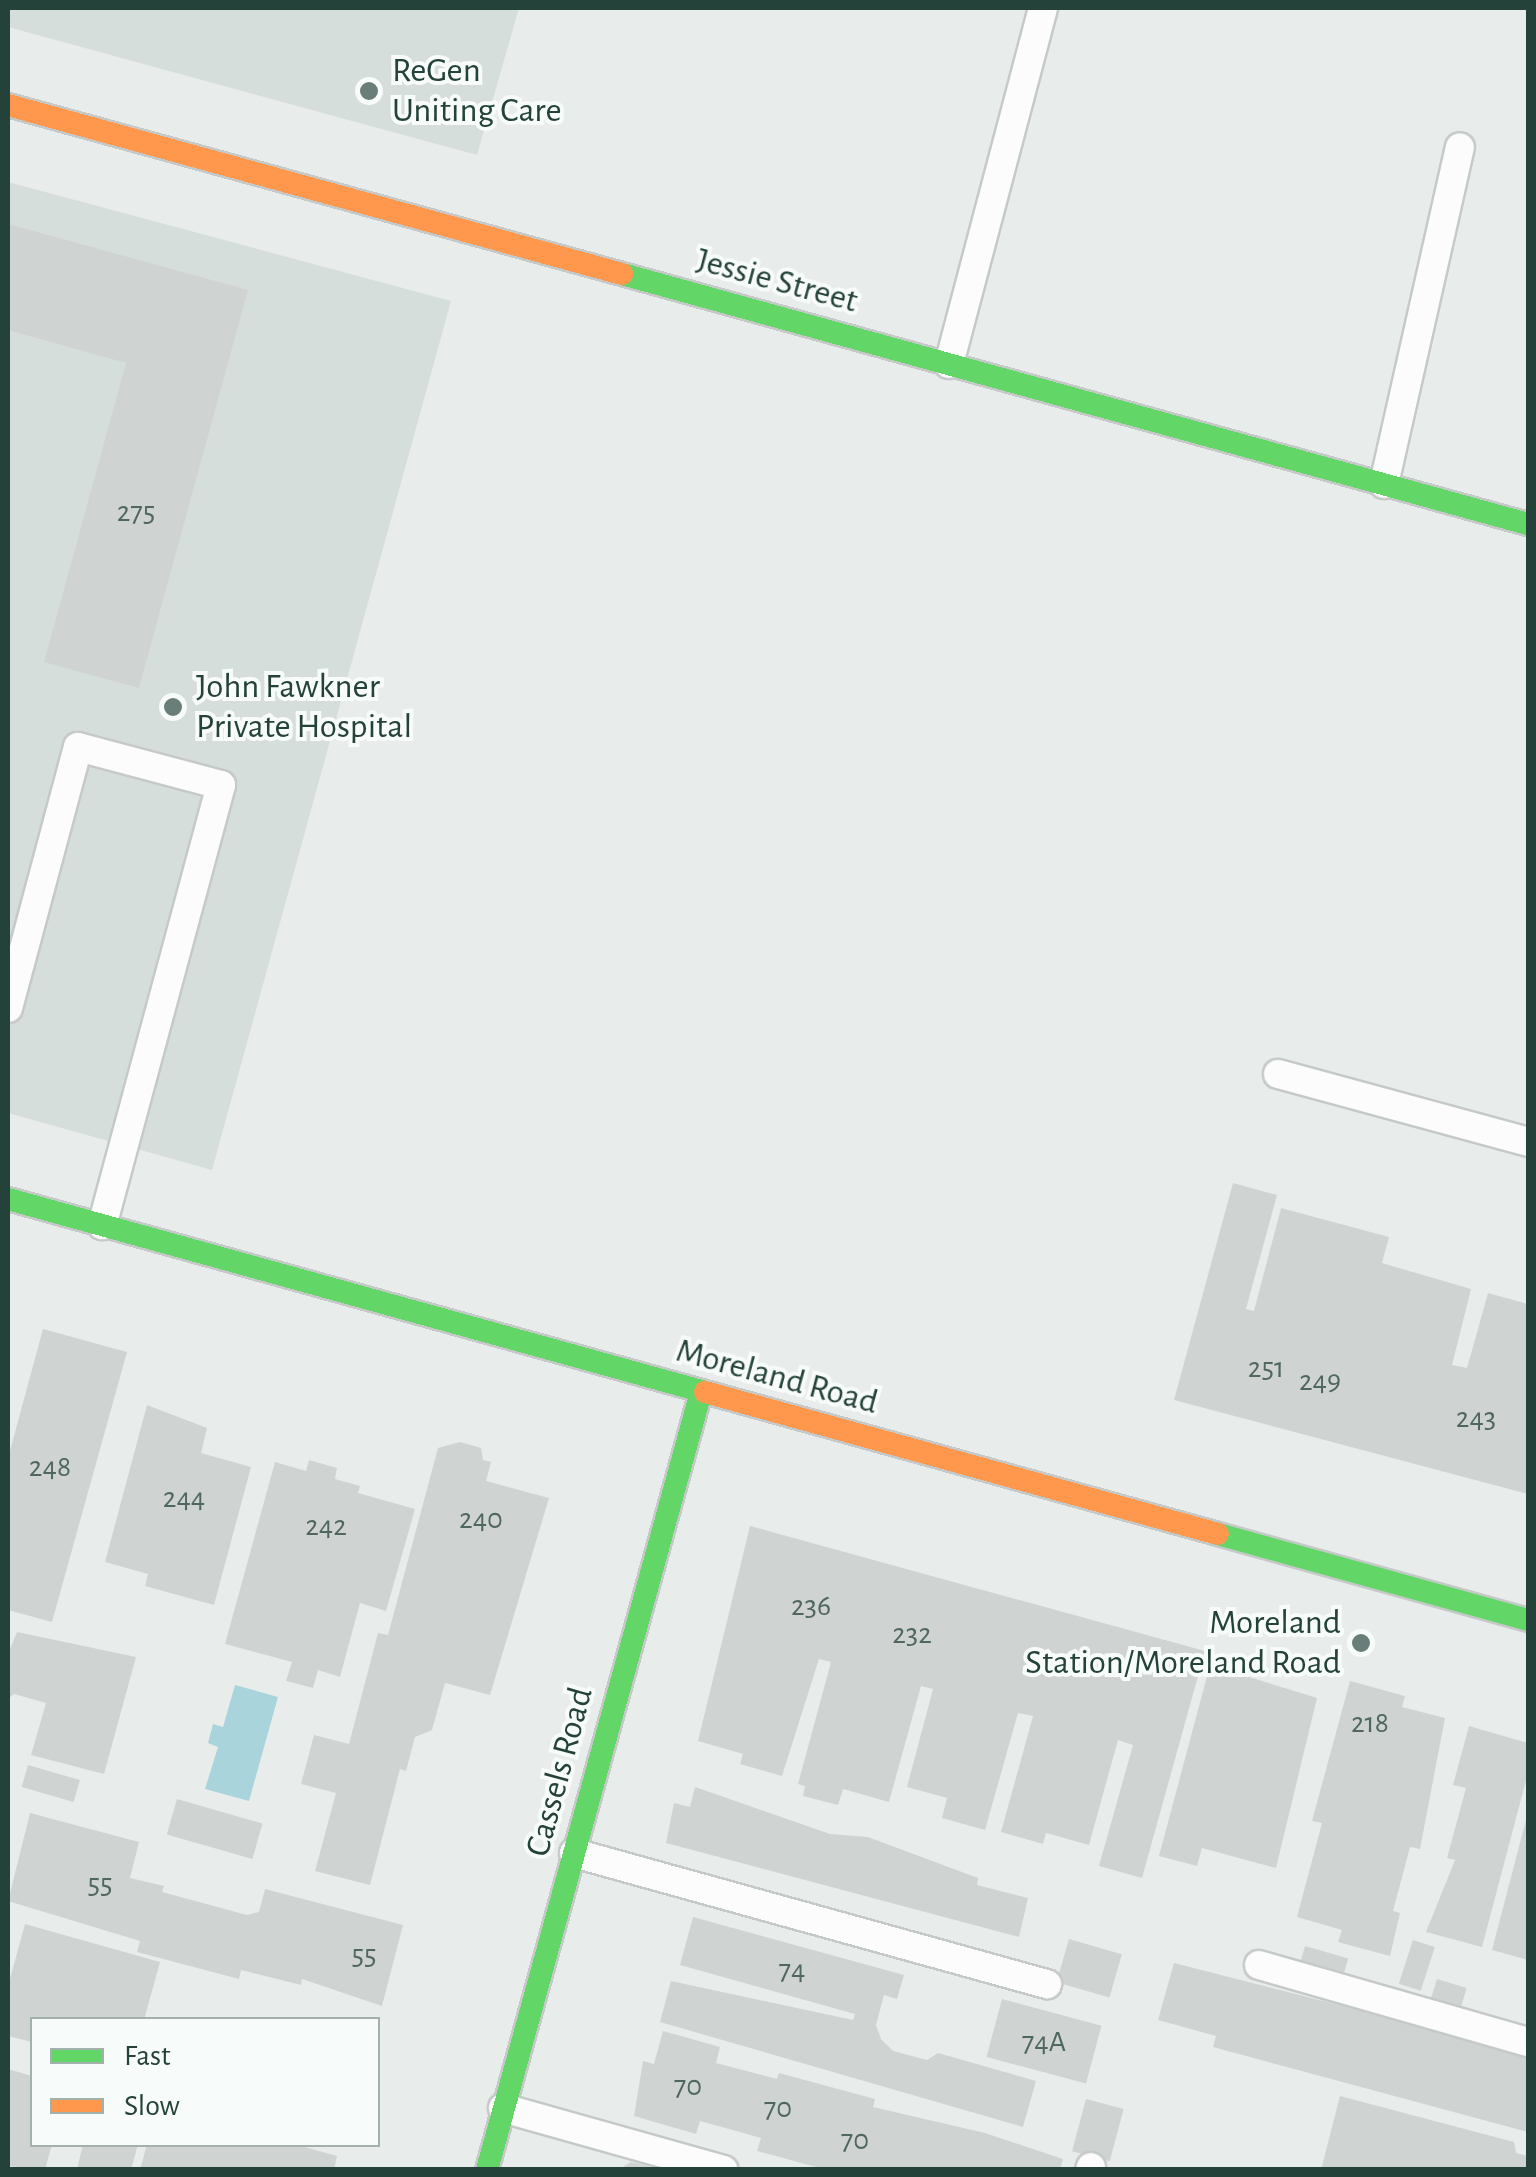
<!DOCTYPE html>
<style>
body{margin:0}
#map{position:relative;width:1536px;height:2177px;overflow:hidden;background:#e8edeb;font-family:"Alegreya Sans",sans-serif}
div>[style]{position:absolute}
.built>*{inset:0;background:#d6dedb}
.water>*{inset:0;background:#a9d4db}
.building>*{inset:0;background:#cfd4d2;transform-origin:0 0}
.roads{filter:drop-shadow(2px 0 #c5cac8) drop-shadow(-2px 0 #c5cac8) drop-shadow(0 2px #c5cac8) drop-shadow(0 -2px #c5cac8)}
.lane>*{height:28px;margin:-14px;padding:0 14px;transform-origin:14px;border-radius:14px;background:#fcfcfc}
.fast>*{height:22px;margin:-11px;padding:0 11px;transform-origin:11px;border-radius:11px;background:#63d668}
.slow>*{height:22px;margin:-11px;padding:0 11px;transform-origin:11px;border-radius:11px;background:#ff974d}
.dots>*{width:28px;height:28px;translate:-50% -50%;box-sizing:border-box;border:5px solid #f7fbf9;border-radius:50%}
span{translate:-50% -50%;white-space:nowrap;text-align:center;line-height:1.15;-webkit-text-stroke:8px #f7fbf9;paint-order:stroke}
.number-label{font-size:30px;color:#506761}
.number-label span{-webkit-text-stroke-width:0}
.poi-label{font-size:35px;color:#24423a}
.left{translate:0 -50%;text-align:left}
.right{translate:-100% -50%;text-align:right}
.street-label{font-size:35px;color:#24423a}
.frame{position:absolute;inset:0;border:10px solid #24423a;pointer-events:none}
.legend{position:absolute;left:30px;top:2017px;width:350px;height:130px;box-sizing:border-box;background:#f7fbf9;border:2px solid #a3b1ad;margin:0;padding:12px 18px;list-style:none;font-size:30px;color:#24423a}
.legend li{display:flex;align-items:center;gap:20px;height:50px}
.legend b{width:50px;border:2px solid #a3b1ad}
</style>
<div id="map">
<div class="built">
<i style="clip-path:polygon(8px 8px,519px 8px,477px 155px,8px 27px)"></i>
<i style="clip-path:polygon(8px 182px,451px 301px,212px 1170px,8px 1113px)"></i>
</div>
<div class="water">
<i style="clip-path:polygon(235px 1685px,278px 1697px,249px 1801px,205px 1789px,218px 1747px,208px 1743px,213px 1724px,223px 1727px)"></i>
</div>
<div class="building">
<i style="clip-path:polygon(8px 224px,248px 290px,139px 688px,44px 662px,126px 363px,8px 330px)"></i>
<i style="clip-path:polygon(1233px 1183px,1277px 1195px,1246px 1309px,1254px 1311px,1281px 1208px,1389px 1237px,1382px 1263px,1471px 1289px,1452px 1365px,1467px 1368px,1488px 1293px,1528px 1304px,1528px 1494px,1174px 1400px)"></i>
<i style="clip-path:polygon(43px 1329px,127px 1352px,52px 1622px,8px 1610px,8px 1458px)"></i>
<i style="clip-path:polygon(147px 1405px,207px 1428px,201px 1453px,251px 1467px,214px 1605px,145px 1586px,148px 1574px,105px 1562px)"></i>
<i style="clip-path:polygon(460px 1442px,481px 1448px,483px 1460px,491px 1462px,486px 1481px,549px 1498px,490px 1695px,445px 1683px,432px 1730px,415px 1737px,406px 1771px,400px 1769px,370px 1885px,315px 1871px,336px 1793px,301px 1784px,314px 1735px,349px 1744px,378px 1633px,388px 1635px,438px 1448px)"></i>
<i style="clip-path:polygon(309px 1460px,337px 1468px,335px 1479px,360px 1486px,358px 1493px,415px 1509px,386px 1611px,360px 1603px,340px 1677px,318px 1670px,313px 1688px,286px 1681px,292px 1662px,225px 1644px,275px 1462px,306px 1471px)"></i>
<i style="clip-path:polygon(750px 1526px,1205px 1651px,1142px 1878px,1099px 1866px,1133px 1745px,1118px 1740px,1089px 1845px,1046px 1833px,1043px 1844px,1001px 1832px,1033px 1716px,1018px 1713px,985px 1830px,942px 1818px,947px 1798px,907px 1787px,933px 1689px,921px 1686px,889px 1802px,843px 1789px,838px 1805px,803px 1796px,805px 1786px,798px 1784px,831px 1662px,819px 1659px,782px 1776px,740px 1764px,743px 1754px,698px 1741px)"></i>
<i style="clip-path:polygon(17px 1632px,136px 1657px,104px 1774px,31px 1755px,46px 1703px,14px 1694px,8px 1699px,8px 1654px)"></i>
<i style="clip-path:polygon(1210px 1665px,1317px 1698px,1276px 1868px,1202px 1848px,1197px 1866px,1159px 1856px)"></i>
<i style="clip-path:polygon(1350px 1681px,1405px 1696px,1402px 1707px,1445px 1718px,1420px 1849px,1410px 1847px,1393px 1911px,1400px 1913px,1390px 1956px,1338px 1942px,1342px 1930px,1297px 1917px,1322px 1823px,1312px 1821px)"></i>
<i style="clip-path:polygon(1469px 1726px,1528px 1743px,1528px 1773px,1482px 1947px,1426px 1932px,1455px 1860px,1447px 1858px,1466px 1788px,1453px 1785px)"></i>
<i style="left:28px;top:1765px;width:54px;height:23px;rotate:16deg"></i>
<i style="clip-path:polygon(695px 1787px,830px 1834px,868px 1837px,978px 1878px,977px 1885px,1028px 1898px,1019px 1937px,666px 1843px,674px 1803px,690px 1807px)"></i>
<i style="left:177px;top:1799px;width:89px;height:37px;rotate:16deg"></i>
<i style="clip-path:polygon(30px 1813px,139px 1842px,130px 1878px,164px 1886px,162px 1892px,247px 1915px,259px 1912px,265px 1889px,403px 1925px,382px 2006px,302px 1979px,301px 1985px,241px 1970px,239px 1979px,137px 1952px,140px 1941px,8px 1901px)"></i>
<i style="clip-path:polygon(1527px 1816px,1528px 1816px,1528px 1960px,1492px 1950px)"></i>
<i style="clip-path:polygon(693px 1917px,904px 1975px,897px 1999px,884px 1995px,876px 2025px,881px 2039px,893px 2051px,927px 2060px,938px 2053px,1036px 2081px,1023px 2127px,660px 2022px,671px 1981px,853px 2020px,855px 2014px,680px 1965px)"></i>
<i style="clip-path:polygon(25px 1924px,160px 1962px,144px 2020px,32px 2020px,32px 2042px,8px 2036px,8px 1986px)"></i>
<i style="left:1069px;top:1939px;width:55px;height:45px;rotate:16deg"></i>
<i style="left:1413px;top:1940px;width:23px;height:46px;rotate:18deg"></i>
<i style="left:1305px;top:1946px;width:45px;height:18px;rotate:16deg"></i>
<i style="clip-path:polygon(1174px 1963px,1528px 2053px,1528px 2132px,1213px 2047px,1216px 2036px,1158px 2020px)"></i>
<i style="left:1437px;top:1979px;width:31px;height:21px;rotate:17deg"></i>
<i style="left:1002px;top:1999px;width:103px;height:60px;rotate:15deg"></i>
<i style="clip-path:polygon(663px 2031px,720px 2047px,716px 2063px,777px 2079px,779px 2073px,875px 2099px,873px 2107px,985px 2133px,1063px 2159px,1060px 2170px,827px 2170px,757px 2151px,761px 2138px,729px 2129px,700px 2121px,696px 2134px,634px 2116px,643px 2061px,654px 2064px)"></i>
<i style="clip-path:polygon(8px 2069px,32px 2076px,32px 2144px,52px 2144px,45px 2170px,8px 2166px)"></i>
<i style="clip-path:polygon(1340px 2096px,1514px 2142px,1516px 2153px,1528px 2156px,1528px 2170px,1321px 2170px)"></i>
<i style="left:1086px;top:2099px;width:39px;height:54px;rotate:15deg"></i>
<i style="clip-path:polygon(83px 2144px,138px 2144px,131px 2170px,77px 2170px)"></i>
<i style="clip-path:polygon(147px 2144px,294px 2144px,337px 2156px,334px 2170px,140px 2170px)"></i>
<i style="clip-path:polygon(631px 2162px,656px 2168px,656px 2170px,618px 2170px)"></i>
</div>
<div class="roads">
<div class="lane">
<i style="left:949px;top:364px;width:368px;rotate:-75.2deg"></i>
<i style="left:1384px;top:484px;width:345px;rotate:-77.3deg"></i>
<i style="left:8px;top:1008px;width:270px;rotate:-75deg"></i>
<i style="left:78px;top:747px;width:148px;rotate:14.9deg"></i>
<i style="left:221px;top:785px;width:456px;rotate:105.1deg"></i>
<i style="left:1278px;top:1074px;width:259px;rotate:15.2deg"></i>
<i style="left:574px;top:1853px;width:491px;rotate:15.5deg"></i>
<i style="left:1259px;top:1965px;width:280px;rotate:16deg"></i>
<i style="left:503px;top:2108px;width:229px;rotate:15.7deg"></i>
<i style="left:1090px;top:2170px;width:3px;rotate:-72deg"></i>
</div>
<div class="fast">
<i style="left:622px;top:274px;width:940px;rotate:15.43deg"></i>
<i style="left:8px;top:1199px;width:723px;rotate:15.48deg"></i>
<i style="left:1218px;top:1534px;width:322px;rotate:15.5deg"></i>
<i style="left:487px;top:2170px;width:807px;rotate:-74.62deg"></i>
</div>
<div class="slow">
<i style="left:8px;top:105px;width:637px;rotate:15.39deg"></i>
<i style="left:705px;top:1392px;width:532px;rotate:15.47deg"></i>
</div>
</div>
<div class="dots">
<i style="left:369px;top:91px;background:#697e78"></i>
<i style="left:173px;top:707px;background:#697e78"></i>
<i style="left:1361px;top:1643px;background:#697e78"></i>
</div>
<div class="number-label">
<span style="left:136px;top:512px">275</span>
<span style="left:1266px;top:1368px">251</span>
<span style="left:1320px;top:1381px">249</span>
<span style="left:1476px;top:1418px">243</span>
<span style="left:50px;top:1467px">248</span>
<span style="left:184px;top:1498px">244</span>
<span style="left:481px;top:1519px">240</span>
<span style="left:326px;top:1526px">242</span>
<span style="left:811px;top:1606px">236</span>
<span style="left:912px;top:1634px">232</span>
<span style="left:1370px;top:1723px">218</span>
<span style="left:100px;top:1884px">55</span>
<span style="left:364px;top:1955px">55</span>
<span style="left:792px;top:1970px">74</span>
<span style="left:1044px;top:2042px">74A</span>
<span style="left:688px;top:2086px">70</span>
<span style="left:778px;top:2108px">70</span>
<span style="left:855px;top:2140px">70</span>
</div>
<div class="poi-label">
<span class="left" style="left:392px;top:91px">ReGen<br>Uniting Care</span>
<span class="left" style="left:196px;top:707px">John Fawkner<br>Private Hospital</span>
<span class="right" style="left:1341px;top:1643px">Moreland<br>Station/Moreland Road</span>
</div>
<div class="street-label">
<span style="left:777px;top:281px;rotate:15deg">Jessie Street</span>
<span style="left:777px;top:1377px;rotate:15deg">Moreland Road</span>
<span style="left:560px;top:1772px;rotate:-75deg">Cassels Road</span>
</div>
<div class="frame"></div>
<ul class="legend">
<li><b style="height:12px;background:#63d668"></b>Fast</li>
<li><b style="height:12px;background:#ff974d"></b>Slow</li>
</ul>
</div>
